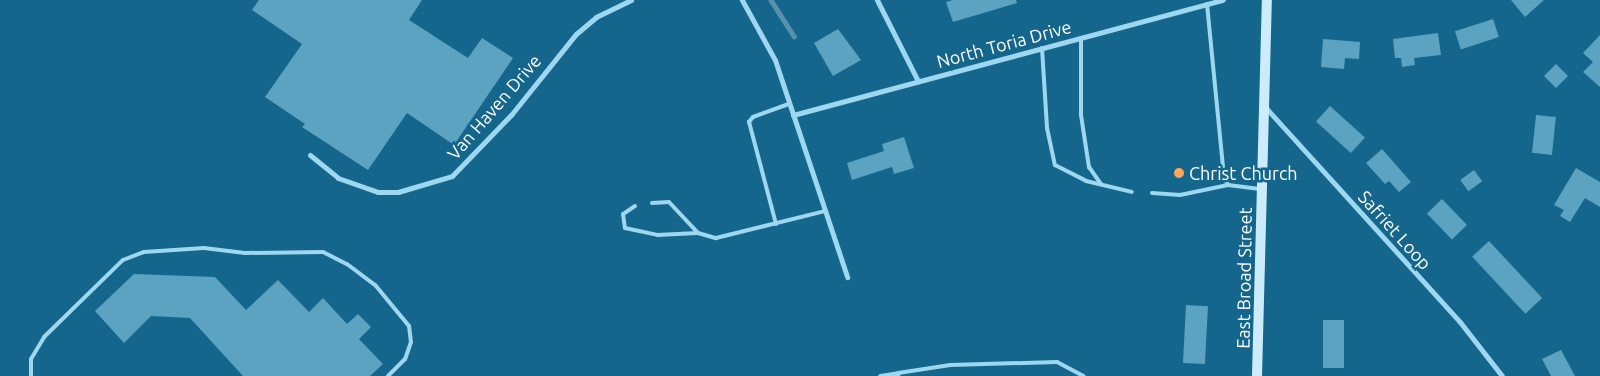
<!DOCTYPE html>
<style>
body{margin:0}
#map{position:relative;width:1600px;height:376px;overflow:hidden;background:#15668c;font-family:Ubuntu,sans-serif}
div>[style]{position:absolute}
.stream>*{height:4.5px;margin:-2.25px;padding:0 2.25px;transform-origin:2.25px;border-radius:2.25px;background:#5791ab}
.building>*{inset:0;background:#5ca2c1;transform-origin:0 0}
.lane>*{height:4px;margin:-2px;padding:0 2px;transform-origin:2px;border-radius:2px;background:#9ed7f0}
.street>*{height:5px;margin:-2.5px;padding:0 2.5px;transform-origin:2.5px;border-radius:2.5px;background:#9ed7f0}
.secondary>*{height:10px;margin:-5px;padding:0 5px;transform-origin:5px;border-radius:5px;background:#ccecfb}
.dots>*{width:14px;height:14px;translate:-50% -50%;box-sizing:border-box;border:2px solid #15668c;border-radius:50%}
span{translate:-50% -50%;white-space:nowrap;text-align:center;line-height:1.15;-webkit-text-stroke:5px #15668c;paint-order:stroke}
.street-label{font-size:18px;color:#fff}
.poi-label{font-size:18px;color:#fff}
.left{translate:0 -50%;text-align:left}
</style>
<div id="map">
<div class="stream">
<i style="left:771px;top:0;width:43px;rotate:57.4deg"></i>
</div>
<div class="building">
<i style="clip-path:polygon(259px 0,422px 0,409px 20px,468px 58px,482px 38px,513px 58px,454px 145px,407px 113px,368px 170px,302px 127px,305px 124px,265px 97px,302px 44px,252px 10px)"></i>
<i style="clip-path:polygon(953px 0,1016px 0,1017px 3px,953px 22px,946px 2px)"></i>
<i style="clip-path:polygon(1511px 0,1544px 0,1525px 17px)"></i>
<i style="left:1493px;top:19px;width:19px;height:40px;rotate:72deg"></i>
<i style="clip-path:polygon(838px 29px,861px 60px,833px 76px,814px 43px)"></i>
<i style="clip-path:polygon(1438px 33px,1441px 55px,1414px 58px,1415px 65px,1402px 67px,1401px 58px,1395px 58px,1393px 39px)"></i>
<i style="clip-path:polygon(1600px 35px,1600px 87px,1583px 72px,1593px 62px,1583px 53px)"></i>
<i style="clip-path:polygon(1323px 39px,1360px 42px,1359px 59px,1345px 58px,1344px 69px,1321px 67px)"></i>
<i style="left:1556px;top:64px;width:17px;height:17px;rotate:45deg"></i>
<i style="left:1330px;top:106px;width:47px;height:21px;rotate:42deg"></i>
<i style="left:1536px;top:115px;width:20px;height:38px;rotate:6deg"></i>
<i style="clip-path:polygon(904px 137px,914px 168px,894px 174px,892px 167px,852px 180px,847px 163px,884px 151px,882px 144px)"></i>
<i style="clip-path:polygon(1382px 149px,1411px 182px,1399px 192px,1389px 181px,1385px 184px,1366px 163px)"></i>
<i style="clip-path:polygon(1576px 168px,1600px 182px,1600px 207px,1585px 198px,1570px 222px,1560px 216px,1564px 210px,1554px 205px)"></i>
<i style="left:1474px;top:170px;width:14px;height:17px;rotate:54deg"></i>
<i style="left:1442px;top:199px;width:36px;height:21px;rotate:46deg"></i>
<i style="left:1489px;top:241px;width:78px;height:23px;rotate:47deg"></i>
<i style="clip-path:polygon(134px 274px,215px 277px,246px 310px,278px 280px,309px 312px,323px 298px,347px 324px,358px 314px,371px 327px,359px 339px,383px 364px,370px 376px,243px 376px,190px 318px,151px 316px,124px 343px,95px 311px)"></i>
<i style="left:1186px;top:305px;width:22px;height:58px;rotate:3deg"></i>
<i style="left:1323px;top:320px;width:21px;height:48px"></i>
<i style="clip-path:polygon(1561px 350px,1575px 376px,1551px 376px,1542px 359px)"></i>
</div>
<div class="lane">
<i style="left:1207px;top:4px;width:175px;rotate:84.4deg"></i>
<i style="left:1224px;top:178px;width:8px;rotate:60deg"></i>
<i style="left:1228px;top:185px;width:32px;rotate:7deg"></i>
<i style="left:1081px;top:38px;width:77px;rotate:90deg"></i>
<i style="left:1081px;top:115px;width:53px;rotate:81.3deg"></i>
<i style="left:1089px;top:167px;width:21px;rotate:55deg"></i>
<i style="left:1042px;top:48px;width:80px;rotate:86.4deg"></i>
<i style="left:1047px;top:128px;width:38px;rotate:78deg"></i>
<i style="left:1055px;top:165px;width:35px;rotate:27deg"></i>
<i style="left:1086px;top:181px;width:47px;rotate:13.4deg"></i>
<i style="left:1152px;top:193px;width:28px;rotate:4deg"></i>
<i style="left:1180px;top:195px;width:49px;rotate:-11.8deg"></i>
<i style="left:652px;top:203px;width:17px;rotate:-3deg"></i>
<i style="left:669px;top:202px;width:42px;rotate:46.9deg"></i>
<i style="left:698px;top:233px;width:19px;rotate:16deg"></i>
<i style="left:716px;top:238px;width:112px;rotate:-13.9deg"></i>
<i style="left:635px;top:206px;width:14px;rotate:146deg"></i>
<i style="left:623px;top:214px;width:14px;rotate:82deg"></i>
<i style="left:625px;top:228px;width:33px;rotate:12deg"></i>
<i style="left:657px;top:235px;width:41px;rotate:-2.8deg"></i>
<i style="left:776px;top:224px;width:106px;rotate:-104.8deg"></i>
<i style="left:749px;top:122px;width:6px;rotate:-51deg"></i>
<i style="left:753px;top:117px;width:38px;rotate:-20deg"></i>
<i style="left:898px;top:373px;width:53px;rotate:-8.7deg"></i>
<i style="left:950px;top:365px;width:107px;rotate:-1.6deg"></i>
<i style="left:1057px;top:362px;width:30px;rotate:28deg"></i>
<i style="left:31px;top:376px;width:17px;rotate:-90deg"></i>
<i style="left:31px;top:359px;width:26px;rotate:-59deg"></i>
<i style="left:44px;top:337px;width:110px;rotate:-44.3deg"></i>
<i style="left:123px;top:260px;width:22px;rotate:-21deg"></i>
<i style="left:144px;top:252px;width:60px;rotate:-3.8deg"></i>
<i style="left:204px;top:248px;width:41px;rotate:7deg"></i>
<i style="left:245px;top:253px;width:78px;rotate:-0.7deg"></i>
<i style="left:323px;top:252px;width:27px;rotate:27deg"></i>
<i style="left:347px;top:264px;width:36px;rotate:37deg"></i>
<i style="left:376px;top:286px;width:52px;rotate:50.5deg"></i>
<i style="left:409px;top:326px;width:16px;rotate:83deg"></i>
<i style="left:411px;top:342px;width:18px;rotate:109deg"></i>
<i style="left:405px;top:359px;width:24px;rotate:135deg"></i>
</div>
<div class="street">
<i style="left:742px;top:0;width:68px;rotate:61.2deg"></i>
<i style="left:775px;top:60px;width:229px;rotate:71.6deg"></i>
<i style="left:877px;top:0;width:91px;rotate:63.2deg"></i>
<i style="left:1266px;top:108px;width:289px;rotate:47.8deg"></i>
<i style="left:1460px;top:322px;width:68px;rotate:52.1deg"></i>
<i style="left:793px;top:115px;width:445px;rotate:-15deg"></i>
<i style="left:310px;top:155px;width:36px;rotate:39deg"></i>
<i style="left:338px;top:178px;width:42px;rotate:19.3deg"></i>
<i style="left:378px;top:192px;width:20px"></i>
<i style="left:398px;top:192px;width:56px;rotate:-16.5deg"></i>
<i style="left:452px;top:176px;width:85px;rotate:-46deg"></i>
<i style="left:511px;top:115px;width:104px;rotate:-51.3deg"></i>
<i style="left:576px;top:34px;width:26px;rotate:-40deg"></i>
<i style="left:596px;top:17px;width:39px;rotate:-26deg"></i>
<i style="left:880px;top:376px;width:18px;rotate:-9deg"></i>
</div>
<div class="secondary">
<i style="left:1257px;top:376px;width:376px;rotate:-88.5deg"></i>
</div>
<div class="dots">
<i style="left:1179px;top:173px;background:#ffa85c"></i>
</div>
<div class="street-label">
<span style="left:1004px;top:44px;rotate:-15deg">North Toria Drive</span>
<span style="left:494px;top:107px;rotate:-49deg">Van Haven Drive</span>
<span style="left:1395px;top:230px;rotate:48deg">Safriet Loop</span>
<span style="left:1244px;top:278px;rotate:-89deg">East Broad Street</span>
</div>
<div class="poi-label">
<span class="left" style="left:1189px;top:173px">Christ Church</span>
</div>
</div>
